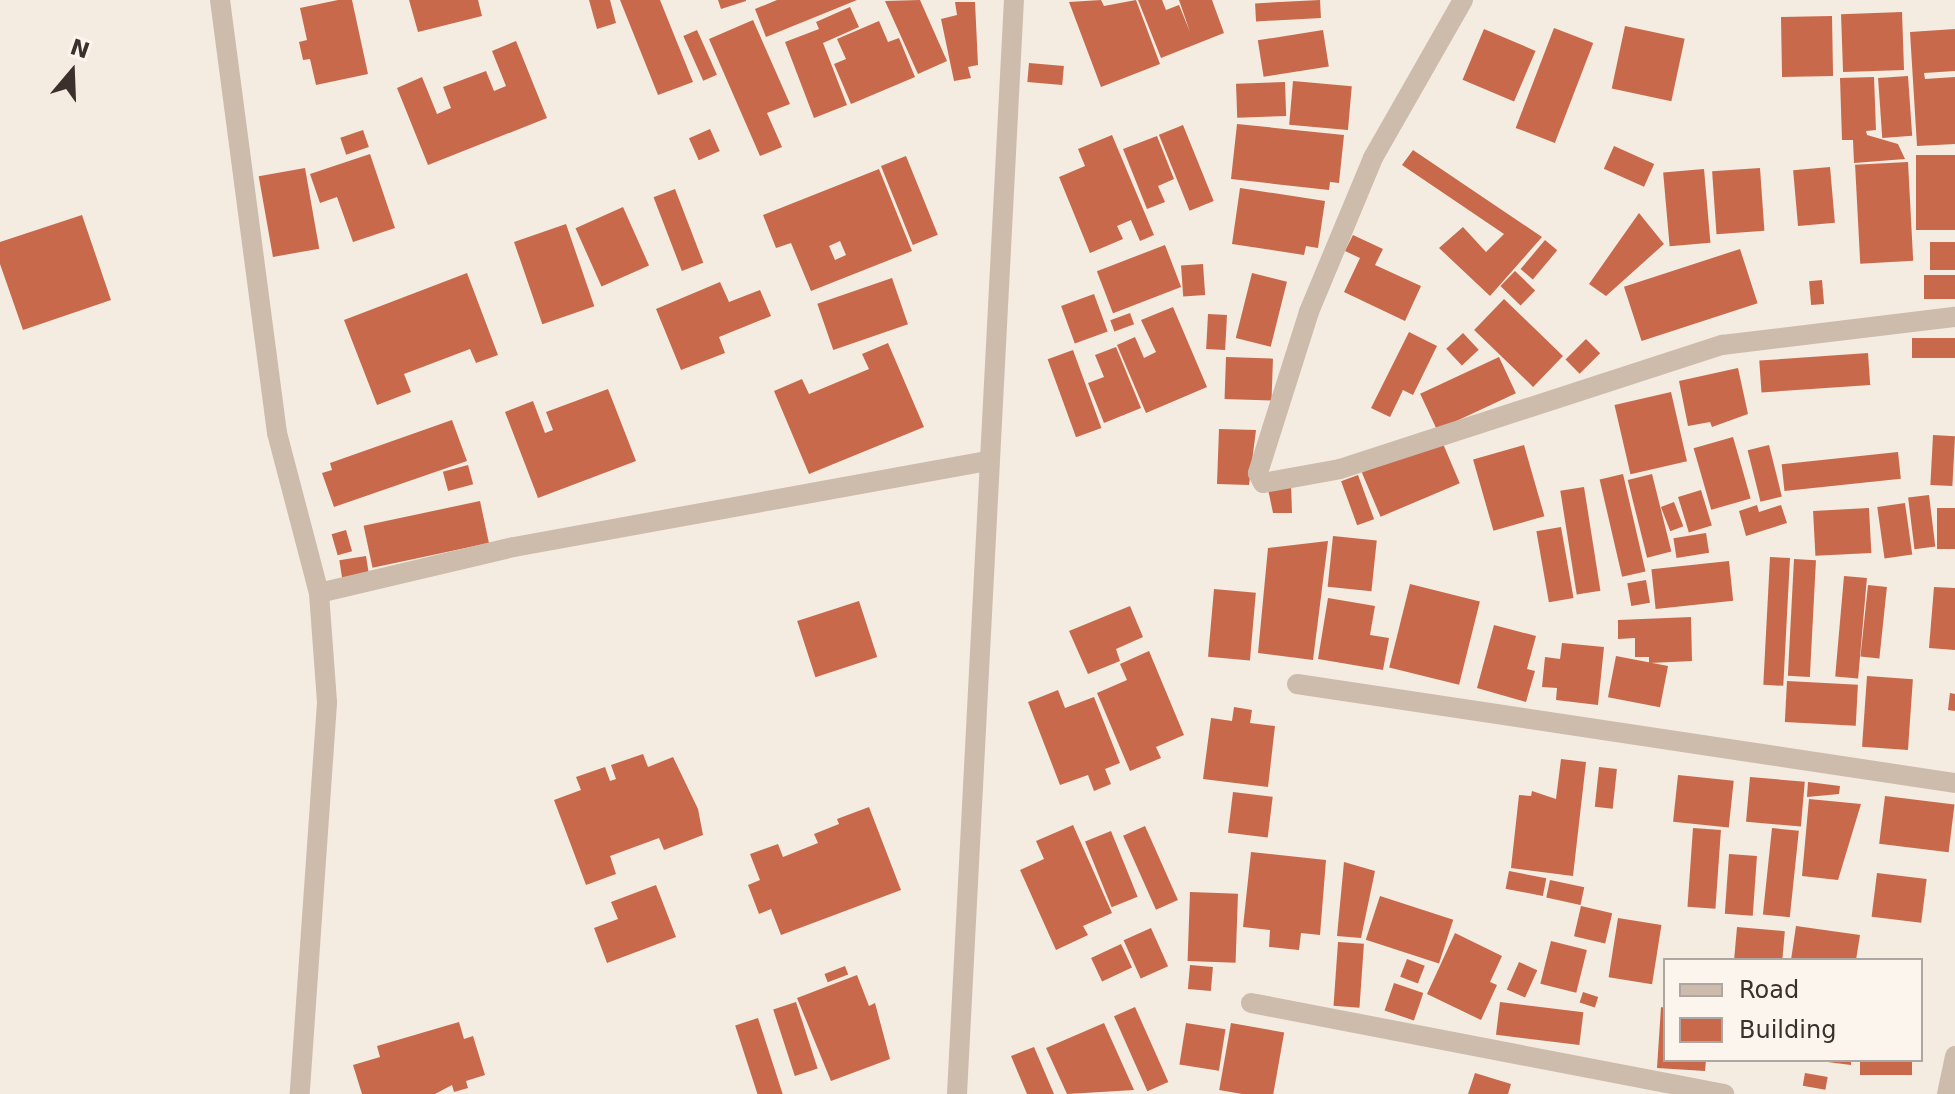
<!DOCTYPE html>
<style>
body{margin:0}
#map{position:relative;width:1955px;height:1094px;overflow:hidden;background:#f4ebe1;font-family:"DejaVu Sans",sans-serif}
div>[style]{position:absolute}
.building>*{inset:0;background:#c8694b;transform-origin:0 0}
.minor>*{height:20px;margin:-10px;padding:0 10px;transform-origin:10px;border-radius:10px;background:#cdbbac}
.tertiary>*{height:20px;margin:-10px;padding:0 10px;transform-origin:10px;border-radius:10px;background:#cdbbac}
span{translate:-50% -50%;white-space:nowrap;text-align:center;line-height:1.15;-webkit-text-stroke:7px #fbf5ee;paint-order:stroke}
.legend{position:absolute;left:1663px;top:958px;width:260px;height:104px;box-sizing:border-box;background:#fbf5ee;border:2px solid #aea6a0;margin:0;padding:10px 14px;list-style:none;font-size:24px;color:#3b302b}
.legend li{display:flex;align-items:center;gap:16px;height:40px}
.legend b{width:40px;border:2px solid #aea6a0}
.north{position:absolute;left:32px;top:32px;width:80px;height:80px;-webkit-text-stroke:6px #fbf5ee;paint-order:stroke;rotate:19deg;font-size:22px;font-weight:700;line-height:32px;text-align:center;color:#3b302b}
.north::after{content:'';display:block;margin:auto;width:28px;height:36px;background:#3b302b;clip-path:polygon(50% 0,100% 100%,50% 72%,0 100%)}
</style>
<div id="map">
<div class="building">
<i style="clip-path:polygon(338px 0,352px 0,368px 74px,316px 85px,310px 59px,303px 60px,299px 42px,307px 40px,300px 8px)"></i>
<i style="clip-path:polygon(409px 0,478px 0,482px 16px,418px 32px)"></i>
<i style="clip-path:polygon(589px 0,610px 0,616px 23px,597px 29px)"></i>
<i style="clip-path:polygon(620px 0,660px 0,693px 82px,658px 95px)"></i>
<i style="clip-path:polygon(718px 0,746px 0,746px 1px,721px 9px)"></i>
<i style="clip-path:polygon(777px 0,857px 0,766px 37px,755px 9px)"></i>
<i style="clip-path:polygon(920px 0,947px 61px,918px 74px,885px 1px)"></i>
<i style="clip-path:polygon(1101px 0,1104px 6px,1136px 0,1160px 64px,1101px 87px,1069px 2px)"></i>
<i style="clip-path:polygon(1138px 0,1162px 0,1166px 10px,1179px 5px,1190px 32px,1179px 0,1212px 0,1224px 33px,1161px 58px)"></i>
<i style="left:1320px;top:0;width:18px;height:65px;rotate:87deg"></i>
<i style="clip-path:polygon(955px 2px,975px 2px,978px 65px,968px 67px,971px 78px,954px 81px,941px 19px,957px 15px)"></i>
<i style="clip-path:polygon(850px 7px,859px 27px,823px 43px,847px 105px,814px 118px,785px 42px,819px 29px,816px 22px)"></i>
<i style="left:1902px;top:12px;width:58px;height:61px;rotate:88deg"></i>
<i style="left:1832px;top:16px;width:60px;height:51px;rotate:89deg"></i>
<i style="clip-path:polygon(753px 20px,790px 104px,767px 113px,782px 147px,760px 156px,709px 39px)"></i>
<i style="clip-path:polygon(879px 21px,888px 42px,899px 38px,915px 77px,851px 104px,834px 64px,846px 59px,837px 39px)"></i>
<i style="left:1625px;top:26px;width:61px;height:64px;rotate:12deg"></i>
<i style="left:1554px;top:28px;width:42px;height:107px;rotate:21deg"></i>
<i style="left:1484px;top:29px;width:56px;height:55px;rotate:23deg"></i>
<i style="clip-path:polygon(1955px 29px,1955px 71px,1924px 73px,1925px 79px,1955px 77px,1955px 144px,1917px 146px,1910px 32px)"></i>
<i style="left:697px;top:30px;width:49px;height:15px;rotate:66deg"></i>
<i style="left:1323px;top:30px;width:37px;height:66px;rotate:81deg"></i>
<i style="clip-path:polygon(516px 41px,547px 118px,428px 165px,397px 88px,422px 77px,437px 114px,451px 108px,443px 87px,486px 71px,494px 91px,506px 86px,492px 51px)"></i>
<i style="left:1029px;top:63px;width:35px;height:19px;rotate:5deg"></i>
<i style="left:1908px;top:76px;width:60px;height:30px;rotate:86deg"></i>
<i style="clip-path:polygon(1874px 77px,1876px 130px,1866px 131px,1867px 135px,1898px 144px,1905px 159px,1854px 163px,1853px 140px,1842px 140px,1840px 78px)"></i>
<i style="left:1293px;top:81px;width:59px;height:44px;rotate:5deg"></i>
<i style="left:1285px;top:82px;width:34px;height:49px;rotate:88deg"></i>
<i style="clip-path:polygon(1237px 124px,1344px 135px,1339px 183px,1330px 182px,1329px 190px,1231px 179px)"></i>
<i style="left:1183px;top:125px;width:82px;height:26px;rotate:68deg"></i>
<i style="left:710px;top:129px;width:24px;height:23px;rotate:66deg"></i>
<i style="left:363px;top:130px;width:18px;height:24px;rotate:71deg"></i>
<i style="clip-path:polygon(1112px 135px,1154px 235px,1140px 241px,1131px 220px,1117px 226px,1123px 239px,1090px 253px,1059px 177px,1085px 166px,1078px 149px)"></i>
<i style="clip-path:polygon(1157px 136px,1174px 179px,1158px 186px,1165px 202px,1147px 209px,1123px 149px)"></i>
<i style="left:1614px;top:146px;width:44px;height:25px;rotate:24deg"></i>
<i style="clip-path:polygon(1413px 150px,1542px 237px,1490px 296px,1439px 248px,1463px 227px,1486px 252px,1504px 234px,1402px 165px)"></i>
<i style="clip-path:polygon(370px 154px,395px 228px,353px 242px,337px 197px,320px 203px,310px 174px)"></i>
<i style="left:1955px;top:155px;width:75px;height:39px;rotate:90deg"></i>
<i style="left:906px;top:156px;width:85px;height:27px;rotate:68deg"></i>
<i style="left:1908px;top:162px;width:99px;height:53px;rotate:87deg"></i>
<i style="left:1830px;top:167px;width:56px;height:37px;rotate:85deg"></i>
<i style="left:305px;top:168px;width:82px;height:47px;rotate:80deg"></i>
<i style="left:1760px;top:168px;width:63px;height:48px;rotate:86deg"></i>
<i style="clip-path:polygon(evenodd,879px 169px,912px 251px,811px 291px,791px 243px,776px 248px,763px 215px,879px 169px,840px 241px,846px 255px,835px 260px,829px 246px,840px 241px)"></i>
<i style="left:1704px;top:169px;width:74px;height:41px;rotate:85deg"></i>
<i style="clip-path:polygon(1240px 188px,1325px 201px,1318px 248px,1306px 246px,1304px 255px,1232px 244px)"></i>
<i style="left:675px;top:189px;width:79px;height:23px;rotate:69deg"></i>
<i style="left:623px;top:207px;width:64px;height:52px;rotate:66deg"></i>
<i style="clip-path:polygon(1639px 213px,1664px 244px,1606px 296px,1589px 284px)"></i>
<i style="clip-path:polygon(82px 215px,111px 300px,23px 330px,0 264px,0 242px)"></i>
<i style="left:566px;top:224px;width:87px;height:55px;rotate:71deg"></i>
<i style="clip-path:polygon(1353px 235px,1383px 249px,1375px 265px,1421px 286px,1405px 321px,1344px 292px,1360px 258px,1345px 251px)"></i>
<i style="left:1545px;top:240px;width:16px;height:38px;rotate:40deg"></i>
<i style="left:1955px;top:242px;width:28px;height:25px;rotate:90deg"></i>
<i style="left:1165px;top:245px;width:45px;height:73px;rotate:69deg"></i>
<i style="left:1740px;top:249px;width:57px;height:122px;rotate:72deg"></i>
<i style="left:1203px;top:264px;width:31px;height:22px;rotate:86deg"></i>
<i style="left:1515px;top:271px;width:28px;height:21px;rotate:44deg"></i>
<i style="clip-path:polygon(467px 273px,498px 355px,476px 363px,470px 349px,404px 374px,411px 392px,377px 405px,344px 320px)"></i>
<i style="left:1252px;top:273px;width:36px;height:67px;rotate:14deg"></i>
<i style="left:1924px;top:275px;width:31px;height:24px"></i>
<i style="left:892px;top:278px;width:49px;height:79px;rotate:71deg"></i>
<i style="left:1822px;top:280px;width:24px;height:13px;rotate:85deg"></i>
<i style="clip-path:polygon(720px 282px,729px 302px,760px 290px,771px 316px,719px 337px,725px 353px,681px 370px,656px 309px)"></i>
<i style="left:1094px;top:294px;width:40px;height:35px;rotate:70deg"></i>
<i style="left:1504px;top:299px;width:82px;height:43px;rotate:44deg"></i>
<i style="clip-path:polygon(1173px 307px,1207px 387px,1146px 413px,1117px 345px,1135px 337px,1144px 358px,1156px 352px,1141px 320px)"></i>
<i style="left:1130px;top:313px;width:12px;height:21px;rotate:70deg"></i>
<i style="left:1208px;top:314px;width:19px;height:35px;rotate:3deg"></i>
<i style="clip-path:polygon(1409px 332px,1437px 346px,1413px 395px,1403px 390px,1390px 417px,1371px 408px)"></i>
<i style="left:1463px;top:333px;width:23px;height:23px;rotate:47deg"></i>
<i style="left:1955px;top:338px;width:20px;height:43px;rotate:90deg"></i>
<i style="left:1586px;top:339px;width:20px;height:29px;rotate:45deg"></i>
<i style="clip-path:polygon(888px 343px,924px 427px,809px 474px,774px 391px,802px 379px,809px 394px,869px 369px,862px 354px)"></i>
<i style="clip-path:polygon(1116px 347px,1141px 408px,1104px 423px,1088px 383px,1104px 377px,1095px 355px)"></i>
<i style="left:1073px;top:350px;width:83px;height:27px;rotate:70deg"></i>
<i style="left:1868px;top:353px;width:32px;height:109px;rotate:86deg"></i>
<i style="left:1226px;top:357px;width:47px;height:42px;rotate:2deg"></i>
<i style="left:1499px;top:357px;width:40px;height:87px;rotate:65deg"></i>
<i style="clip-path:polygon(1738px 368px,1748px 414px,1712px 427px,1710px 422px,1688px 426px,1679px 381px)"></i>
<i style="clip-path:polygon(608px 389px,636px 461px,538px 498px,505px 412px,533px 401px,545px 433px,553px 430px,546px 412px)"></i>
<i style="left:1671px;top:392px;width:71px;height:58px;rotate:77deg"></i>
<i style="clip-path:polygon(452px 420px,467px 461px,334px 507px,322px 473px,332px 470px,330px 463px)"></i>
<i style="clip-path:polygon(1219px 429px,1256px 430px,1249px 485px,1217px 484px)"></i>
<i style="left:1933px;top:435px;width:22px;height:50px;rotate:3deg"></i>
<i style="left:1733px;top:437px;width:64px;height:41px;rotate:74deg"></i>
<i style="left:1441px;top:439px;width:48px;height:86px;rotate:67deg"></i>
<i style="left:1524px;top:445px;width:74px;height:53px;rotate:74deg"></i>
<i style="left:1769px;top:445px;width:53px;height:22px;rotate:76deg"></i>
<i style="left:1898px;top:452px;width:27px;height:117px;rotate:84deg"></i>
<i style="left:468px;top:465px;width:20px;height:26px;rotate:75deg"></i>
<i style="left:1623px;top:474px;width:100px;height:24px;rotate:77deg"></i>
<i style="left:1652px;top:474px;width:80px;height:25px;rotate:76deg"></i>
<i style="left:1358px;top:475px;width:47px;height:18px;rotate:70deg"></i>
<i style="clip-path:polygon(1291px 484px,1292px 513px,1273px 513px,1268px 489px)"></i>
<i style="left:1584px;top:487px;width:105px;height:24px;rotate:81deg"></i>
<i style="left:1701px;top:490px;width:37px;height:24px;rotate:73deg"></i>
<i style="left:1929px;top:495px;width:52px;height:21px;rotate:83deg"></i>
<i style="left:480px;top:501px;width:43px;height:119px;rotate:78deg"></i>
<i style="left:1674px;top:502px;width:26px;height:14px;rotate:69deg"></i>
<i style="left:1905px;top:503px;width:52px;height:28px;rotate:82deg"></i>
<i style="clip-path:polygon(1757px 505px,1759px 512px,1781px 505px,1787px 523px,1746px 536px,1739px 511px)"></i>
<i style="left:1869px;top:508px;width:45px;height:56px;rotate:87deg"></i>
<i style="left:1937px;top:508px;width:18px;height:41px"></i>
<i style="left:1561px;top:527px;width:72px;height:25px;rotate:80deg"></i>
<i style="left:346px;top:530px;width:22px;height:15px;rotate:74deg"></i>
<i style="left:1706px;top:533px;width:20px;height:33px;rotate:81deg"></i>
<i style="left:1333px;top:536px;width:44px;height:51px;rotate:6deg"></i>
<i style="clip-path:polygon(1328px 541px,1313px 660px,1258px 653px,1268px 548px)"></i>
<i style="left:366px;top:556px;width:20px;height:27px;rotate:81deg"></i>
<i style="left:1770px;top:557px;width:20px;height:128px;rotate:3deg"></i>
<i style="left:1794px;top:559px;width:22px;height:117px;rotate:3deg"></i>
<i style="left:1729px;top:561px;width:40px;height:78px;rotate:84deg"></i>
<i style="left:1844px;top:576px;width:23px;height:101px;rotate:5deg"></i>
<i style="left:1646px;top:580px;width:23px;height:19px;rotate:80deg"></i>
<i style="left:1410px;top:584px;width:72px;height:86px;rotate:14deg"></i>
<i style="left:1868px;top:585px;width:19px;height:72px;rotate:6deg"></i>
<i style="clip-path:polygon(1934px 587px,1955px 588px,1955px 650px,1929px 648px)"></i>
<i style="left:1214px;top:589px;width:42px;height:68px;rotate:5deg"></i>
<i style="clip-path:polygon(1328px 598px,1375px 606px,1370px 635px,1389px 638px,1383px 670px,1318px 659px)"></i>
<i style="left:859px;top:601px;width:59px;height:65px;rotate:72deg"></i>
<i style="clip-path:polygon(1130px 606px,1143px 637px,1116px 649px,1120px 661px,1088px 674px,1069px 631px)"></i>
<i style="clip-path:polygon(1691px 617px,1692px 661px,1649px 663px,1649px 657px,1635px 657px,1635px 638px,1618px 639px,1618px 620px)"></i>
<i style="clip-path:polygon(1494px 625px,1536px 636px,1527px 669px,1535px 671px,1526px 702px,1477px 688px)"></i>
<i style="clip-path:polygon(1562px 643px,1604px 647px,1598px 705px,1556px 700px,1557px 688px,1542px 687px,1545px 657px,1560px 659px)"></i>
<i style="clip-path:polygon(1149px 651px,1184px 735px,1156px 747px,1161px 758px,1130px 771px,1097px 693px,1127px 680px,1120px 664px)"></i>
<i style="left:1616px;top:656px;width:53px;height:42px;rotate:11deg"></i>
<i style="left:1867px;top:676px;width:46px;height:71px;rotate:4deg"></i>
<i style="left:1787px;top:681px;width:71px;height:41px;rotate:3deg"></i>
<i style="clip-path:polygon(1058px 690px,1065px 708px,1094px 697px,1120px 763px,1105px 769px,1111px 784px,1094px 791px,1088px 775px,1060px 785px,1028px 702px)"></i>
<i style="clip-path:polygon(1950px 693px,1955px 694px,1955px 711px,1948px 710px)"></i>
<i style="clip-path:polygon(1234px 707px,1252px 710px,1250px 723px,1275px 726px,1268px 787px,1203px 779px,1211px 718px,1232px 721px)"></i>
<i style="clip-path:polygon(643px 754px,648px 767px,673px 757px,698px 809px,703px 835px,664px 850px,659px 838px,610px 856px,616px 874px,586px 885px,554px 800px,581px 790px,576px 777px,605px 767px,610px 781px,616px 779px,611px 765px)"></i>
<i style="clip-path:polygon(1561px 759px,1586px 762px,1573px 876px,1511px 868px,1519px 795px,1531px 796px,1532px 791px,1556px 799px)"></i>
<i style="left:1599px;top:767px;width:18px;height:40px;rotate:6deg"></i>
<i style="left:1678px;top:775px;width:56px;height:47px;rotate:6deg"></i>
<i style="left:1750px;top:777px;width:55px;height:45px;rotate:5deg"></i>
<i style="clip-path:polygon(1808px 782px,1840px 786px,1839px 794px,1807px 797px)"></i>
<i style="left:1233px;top:792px;width:40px;height:41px;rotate:7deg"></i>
<i style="left:1885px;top:796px;width:70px;height:48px;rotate:7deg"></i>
<i style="clip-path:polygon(1809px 799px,1861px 804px,1838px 880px,1802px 876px)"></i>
<i style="clip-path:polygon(869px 807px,901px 890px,781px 935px,771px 909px,759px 914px,748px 885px,760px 880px,750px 854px,778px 844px,783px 857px,818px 843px,814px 834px,839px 824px,837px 819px)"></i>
<i style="clip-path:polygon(1073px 825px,1112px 913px,1083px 926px,1088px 935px,1056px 950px,1020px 870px,1044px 859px,1036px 841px)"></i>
<i style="left:1145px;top:826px;width:81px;height:24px;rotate:66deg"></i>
<i style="left:1693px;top:828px;width:28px;height:79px;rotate:4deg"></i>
<i style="left:1772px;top:828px;width:27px;height:87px;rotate:6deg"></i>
<i style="left:1111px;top:831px;width:71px;height:28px;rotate:68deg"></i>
<i style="clip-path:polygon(1251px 852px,1326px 860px,1320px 935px,1301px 933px,1299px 950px,1269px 947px,1270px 930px,1243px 927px)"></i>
<i style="left:1729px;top:854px;width:28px;height:60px;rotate:4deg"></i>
<i style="clip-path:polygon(1344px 862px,1375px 871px,1361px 938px,1337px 936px)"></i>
<i style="left:1509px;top:871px;width:38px;height:18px;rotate:11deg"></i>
<i style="left:1877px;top:873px;width:50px;height:44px;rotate:7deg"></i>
<i style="left:1550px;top:880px;width:35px;height:18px;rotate:12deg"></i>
<i style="clip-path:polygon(656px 885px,676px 937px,607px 963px,594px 928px,618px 919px,611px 902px)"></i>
<i style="left:1190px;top:892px;width:48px;height:69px;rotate:2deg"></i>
<i style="left:1380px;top:896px;width:77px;height:46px;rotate:18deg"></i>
<i style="left:1581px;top:906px;width:32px;height:31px;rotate:13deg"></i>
<i style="left:1618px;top:918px;width:44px;height:60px;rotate:9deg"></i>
<i style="clip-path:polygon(1796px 926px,1860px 935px,1856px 960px,1791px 960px)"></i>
<i style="left:1737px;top:927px;width:48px;height:33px;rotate:5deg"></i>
<i style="left:1151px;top:928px;width:42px;height:30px;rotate:66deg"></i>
<i style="clip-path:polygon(1455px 933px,1502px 956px,1490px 982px,1497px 985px,1481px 1020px,1427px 994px)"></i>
<i style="left:1551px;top:941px;width:37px;height:44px;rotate:14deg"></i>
<i style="left:1338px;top:942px;width:26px;height:64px;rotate:4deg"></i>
<i style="left:1121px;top:944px;width:26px;height:33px;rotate:65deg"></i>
<i style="left:1407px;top:959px;width:19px;height:19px;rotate:21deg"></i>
<i style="left:1519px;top:962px;width:20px;height:30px;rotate:24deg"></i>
<i style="left:1190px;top:965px;width:23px;height:24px;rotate:5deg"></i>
<i style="left:845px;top:966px;width:9px;height:22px;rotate:69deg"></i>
<i style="clip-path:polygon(857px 975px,869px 1006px,875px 1003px,890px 1059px,831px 1081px,797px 998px)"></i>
<i style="left:1394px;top:983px;width:31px;height:29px;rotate:19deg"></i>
<i style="left:1583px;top:992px;width:16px;height:11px;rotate:18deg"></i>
<i style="left:796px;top:1002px;width:70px;height:24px;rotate:72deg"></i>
<i style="left:1500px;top:1002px;width:84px;height:33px;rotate:7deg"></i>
<i style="left:1135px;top:1007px;width:82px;height:23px;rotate:66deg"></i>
<i style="clip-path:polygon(1661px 1007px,1665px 1008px,1665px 1060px,1706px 1060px,1705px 1071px,1657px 1068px)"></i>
<i style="left:758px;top:1018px;width:80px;height:24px;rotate:72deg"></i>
<i style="clip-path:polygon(459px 1022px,464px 1039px,473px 1036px,485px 1075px,466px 1081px,468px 1088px,454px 1092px,452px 1085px,435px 1094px,362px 1094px,353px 1065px,380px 1057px,377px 1046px)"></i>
<i style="clip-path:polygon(1104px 1023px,1134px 1090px,1067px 1094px,1046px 1048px)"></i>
<i style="left:1186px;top:1023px;width:40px;height:42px;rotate:9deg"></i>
<i style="left:1231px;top:1023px;width:54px;height:68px;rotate:10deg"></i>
<i style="clip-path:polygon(1034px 1047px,1054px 1094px,1027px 1094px,1011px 1056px)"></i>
<i style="clip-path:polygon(1812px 1060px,1851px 1060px,1851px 1065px)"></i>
<i style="left:1860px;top:1060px;width:52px;height:15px"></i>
<i style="clip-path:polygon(1475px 1073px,1511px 1084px,1508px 1094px,1468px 1094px)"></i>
<i style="left:1805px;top:1073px;width:23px;height:13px;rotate:10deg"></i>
</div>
<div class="minor">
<i style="left:220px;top:0;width:437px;rotate:82.5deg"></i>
<i style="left:277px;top:433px;width:165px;rotate:75.3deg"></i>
<i style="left:319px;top:593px;width:110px;rotate:85.8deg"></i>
<i style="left:327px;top:703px;width:392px;rotate:94deg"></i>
<i style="left:1463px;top:0;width:182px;rotate:119.7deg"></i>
<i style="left:1373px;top:158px;width:167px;rotate:112.6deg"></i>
<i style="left:1309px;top:312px;width:169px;rotate:107.6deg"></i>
<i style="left:1258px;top:473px;width:11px;rotate:63deg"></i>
<i style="left:1263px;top:483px;width:78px;rotate:-10.3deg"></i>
<i style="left:1340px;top:469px;width:402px;rotate:-18deg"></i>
<i style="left:1722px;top:345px;width:235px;rotate:-6.9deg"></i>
<i style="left:319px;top:593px;width:200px;rotate:-13.3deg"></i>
<i style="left:514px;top:547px;width:483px;rotate:-10.3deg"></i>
<i style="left:1297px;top:684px;width:665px;rotate:8.56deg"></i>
<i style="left:1251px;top:1003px;width:482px;rotate:10.9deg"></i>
<i style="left:957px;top:1094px;width:1095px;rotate:-87.02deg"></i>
</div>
<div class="tertiary">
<i style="left:1947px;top:1094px;width:39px;rotate:-78deg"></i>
</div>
<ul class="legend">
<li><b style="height:10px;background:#cdbbac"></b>Road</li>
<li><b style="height:22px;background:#c8694b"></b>Building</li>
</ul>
<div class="north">N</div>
</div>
